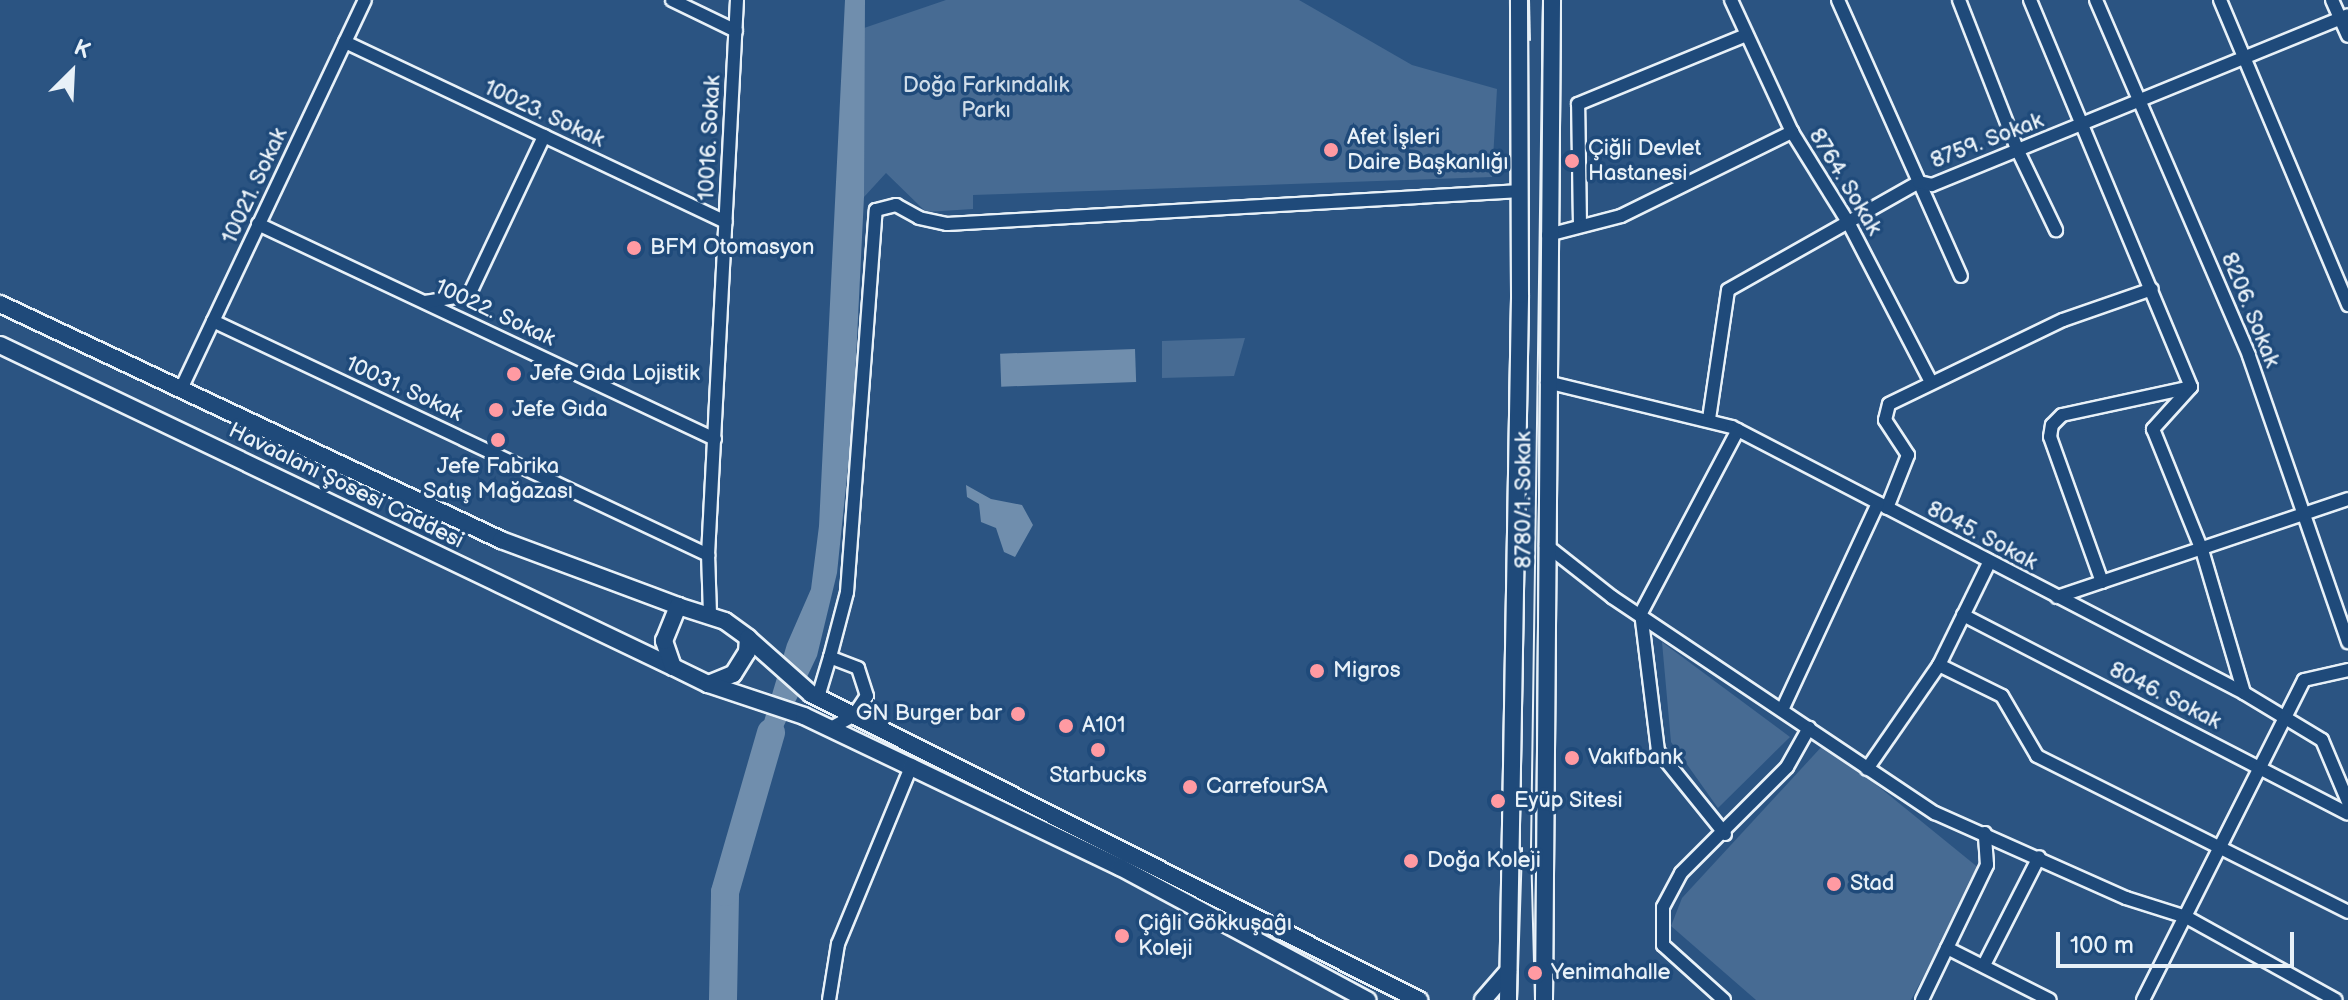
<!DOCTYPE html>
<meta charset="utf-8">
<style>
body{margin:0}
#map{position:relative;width:2348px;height:1000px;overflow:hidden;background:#2b5482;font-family:"Balsamiq Sans",sans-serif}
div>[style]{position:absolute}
.green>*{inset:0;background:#476b93}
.water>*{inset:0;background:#708ead;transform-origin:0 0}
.river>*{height:28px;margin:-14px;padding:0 14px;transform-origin:14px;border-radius:14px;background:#708ead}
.roads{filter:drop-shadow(2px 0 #e8f1f8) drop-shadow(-2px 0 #e8f1f8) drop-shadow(0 2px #e8f1f8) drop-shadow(0 -2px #e8f1f8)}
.minor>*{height:12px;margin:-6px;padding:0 6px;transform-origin:6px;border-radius:6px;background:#1f4a7a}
.tertiary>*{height:16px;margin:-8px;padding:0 8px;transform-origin:8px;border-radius:8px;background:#1f4a7a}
.tram>*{height:2px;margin:-1px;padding:0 1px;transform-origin:1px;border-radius:1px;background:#e8f1f8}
.dots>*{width:22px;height:22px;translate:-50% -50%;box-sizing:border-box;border:4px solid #1f4a7a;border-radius:50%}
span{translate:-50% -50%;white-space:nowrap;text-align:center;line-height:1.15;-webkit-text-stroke:7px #1f4a7a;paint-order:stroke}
.park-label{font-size:22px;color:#d0dde9}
.street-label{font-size:22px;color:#e8f1f8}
.poi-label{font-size:22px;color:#e8f1f8}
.left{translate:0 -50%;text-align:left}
.right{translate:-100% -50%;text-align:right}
.north{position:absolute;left:32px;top:32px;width:80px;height:80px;-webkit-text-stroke:6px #1f4a7a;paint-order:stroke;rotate:24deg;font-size:22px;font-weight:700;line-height:32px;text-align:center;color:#e8f1f8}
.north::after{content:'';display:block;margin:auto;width:28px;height:36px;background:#e8f1f8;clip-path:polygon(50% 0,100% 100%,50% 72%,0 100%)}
.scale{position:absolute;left:2056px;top:932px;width:238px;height:36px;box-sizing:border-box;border:4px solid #e8f1f8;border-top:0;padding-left:10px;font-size:24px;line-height:28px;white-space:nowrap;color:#e8f1f8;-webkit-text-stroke:6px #1f4a7a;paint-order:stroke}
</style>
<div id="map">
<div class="green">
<i style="clip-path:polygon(946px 0,1299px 0,1412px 65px,1497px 89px,1492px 177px,973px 195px,973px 209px,926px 212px,886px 173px,864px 197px,864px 28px)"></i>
<i style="clip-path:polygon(1245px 338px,1234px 376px,1162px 378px,1162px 341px)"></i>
<i style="clip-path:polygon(1662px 642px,1790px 737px,1718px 808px,1671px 742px)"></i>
<i style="clip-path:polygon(1825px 743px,1980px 869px,1911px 1000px,1756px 1000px,1671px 926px,1682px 898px)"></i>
</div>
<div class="water">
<i style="clip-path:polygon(845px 0,865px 0,864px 197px,853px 419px,837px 573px,817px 656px,779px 736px,762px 728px,787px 644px,811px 589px,819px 526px)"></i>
<i style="left:1135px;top:349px;width:33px;height:135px;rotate:88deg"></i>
<i style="clip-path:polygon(966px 485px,991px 499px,1022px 505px,1033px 525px,1015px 557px,1004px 552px,996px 528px,981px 522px,979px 504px,967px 497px)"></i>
</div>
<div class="river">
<i style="left:723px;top:1000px;width:108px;rotate:-88.9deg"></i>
<i style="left:725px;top:892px;width:166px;rotate:-73.9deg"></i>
</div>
<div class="roads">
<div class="minor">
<i style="left:672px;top:0;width:71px;rotate:25.8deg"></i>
<i style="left:1731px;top:0;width:145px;rotate:65.2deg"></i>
<i style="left:1792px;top:132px;width:106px;rotate:58.1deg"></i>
<i style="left:1848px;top:222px;width:180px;rotate:62.6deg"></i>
<i style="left:1838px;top:0;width:302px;rotate:66deg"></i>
<i style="left:1959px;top:0;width:162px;rotate:68.7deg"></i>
<i style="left:2018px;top:151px;width:88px;rotate:64.3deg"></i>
<i style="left:2030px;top:0;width:419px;rotate:67.4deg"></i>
<i style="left:2096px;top:0;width:387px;rotate:66.7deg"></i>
<i style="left:2249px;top:356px;width:303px;rotate:70.9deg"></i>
<i style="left:2220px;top:0;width:331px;rotate:67.2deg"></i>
<i style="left:2332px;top:0;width:39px;rotate:66deg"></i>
<i style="left:345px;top:42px;width:421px;rotate:25.3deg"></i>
<i style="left:258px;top:224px;width:505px;rotate:25.2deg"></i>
<i style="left:1580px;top:225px;width:121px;rotate:-90.9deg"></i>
<i style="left:1578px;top:104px;width:182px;rotate:-22.3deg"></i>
<i style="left:1548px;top:235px;width:75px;rotate:-14.6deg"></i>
<i style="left:1621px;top:216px;width:191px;rotate:-26.2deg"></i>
<i style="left:425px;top:302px;width:45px;rotate:-9deg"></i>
<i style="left:469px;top:295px;width:176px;rotate:-64.7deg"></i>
<i style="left:213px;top:321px;width:548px;rotate:25.3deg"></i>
<i style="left:1547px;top:382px;width:190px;rotate:13.7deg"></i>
<i style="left:1732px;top:427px;width:577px;rotate:27.45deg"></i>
<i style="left:2244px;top:693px;width:91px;rotate:31.1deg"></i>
<i style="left:2322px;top:740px;width:67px;rotate:67.2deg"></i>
<i style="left:2191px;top:387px;width:57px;rotate:132.1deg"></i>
<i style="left:2153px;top:429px;width:131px;rotate:68deg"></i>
<i style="left:2202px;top:550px;width:149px;rotate:73.6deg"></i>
<i style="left:181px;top:389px;width:430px;rotate:-64.7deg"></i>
<i style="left:1709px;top:419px;width:130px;rotate:-81.6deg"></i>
<i style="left:1728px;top:290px;width:219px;rotate:-29.5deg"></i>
<i style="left:1919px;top:182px;width:13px;rotate:13deg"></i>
<i style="left:1932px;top:185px;width:449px;rotate:-22.2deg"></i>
<i style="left:1887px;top:508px;width:57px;rotate:-68.4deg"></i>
<i style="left:1908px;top:455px;width:42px;rotate:-123.3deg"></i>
<i style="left:1885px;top:420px;width:16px;rotate:-76deg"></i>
<i style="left:1889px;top:404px;width:193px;rotate:-25.8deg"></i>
<i style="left:2063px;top:320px;width:94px;rotate:-19.2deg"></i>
<i style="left:1546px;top:545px;width:84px;rotate:38.2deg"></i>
<i style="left:1612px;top:597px;width:389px;rotate:33.8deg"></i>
<i style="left:1935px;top:813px;width:209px;rotate:24deg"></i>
<i style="left:2126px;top:898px;width:63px;rotate:17.6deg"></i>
<i style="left:2186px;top:917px;width:171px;rotate:29deg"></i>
<i style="left:2102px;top:582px;width:154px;rotate:-109.7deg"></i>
<i style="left:2050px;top:437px;width:12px;rotate:-81deg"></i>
<i style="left:2052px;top:425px;width:14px;rotate:-45deg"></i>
<i style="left:2062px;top:415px;width:132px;rotate:-12.2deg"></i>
<i style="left:2057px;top:597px;width:307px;rotate:-18.6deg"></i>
<i style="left:710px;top:614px;width:59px;rotate:-91.9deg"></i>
<i style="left:708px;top:555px;width:556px;rotate:-87.01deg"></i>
<i style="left:1963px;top:615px;width:433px;rotate:27.3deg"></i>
<i style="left:1939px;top:665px;width:70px;rotate:26.2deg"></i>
<i style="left:2002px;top:696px;width:69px;rotate:59.7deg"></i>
<i style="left:2037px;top:756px;width:348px;rotate:26.6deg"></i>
<i style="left:818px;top:697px;width:42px;rotate:-73.3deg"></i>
<i style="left:1782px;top:710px;width:228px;rotate:-65.1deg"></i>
<i style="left:831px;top:728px;width:26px;rotate:-29deg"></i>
<i style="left:854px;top:715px;width:23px;rotate:-56deg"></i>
<i style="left:867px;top:696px;width:29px;rotate:-108deg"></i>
<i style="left:858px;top:668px;width:30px;rotate:-159deg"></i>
<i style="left:830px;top:657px;width:67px;rotate:-75.3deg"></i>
<i style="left:847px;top:592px;width:383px;rotate:-85.7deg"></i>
<i style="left:876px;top:210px;width:21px;rotate:-14deg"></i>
<i style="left:896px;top:205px;width:26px;rotate:29deg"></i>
<i style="left:919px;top:218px;width:29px;rotate:12deg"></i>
<i style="left:947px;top:224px;width:575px;rotate:-3.29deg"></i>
<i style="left:1867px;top:769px;width:126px;rotate:-55.3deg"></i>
<i style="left:1939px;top:665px;width:114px;rotate:-63.9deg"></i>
<i style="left:1725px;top:834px;width:107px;rotate:-128.9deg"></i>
<i style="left:1658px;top:751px;width:139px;rotate:-97deg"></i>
<i style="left:1641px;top:613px;width:207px;rotate:-62.1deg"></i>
<i style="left:1947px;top:948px;width:115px;rotate:26.8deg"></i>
<i style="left:1984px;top:965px;width:121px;rotate:-63deg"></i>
<i style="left:829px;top:1000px;width:57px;rotate:-80.9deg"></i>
<i style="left:838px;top:944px;width:191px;rotate:-67.6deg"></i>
<i style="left:1724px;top:1000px;width:82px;rotate:-138deg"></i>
<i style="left:1663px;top:945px;width:38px;rotate:-90deg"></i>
<i style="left:1663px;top:907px;width:38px;rotate:-62deg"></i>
<i style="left:1681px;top:873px;width:150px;rotate:-45deg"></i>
<i style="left:1787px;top:767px;width:45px;rotate:-60.6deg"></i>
<i style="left:1922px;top:1000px;width:150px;rotate:-64.3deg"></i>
<i style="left:1987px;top:865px;width:32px;rotate:-94deg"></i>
<i style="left:2143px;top:1000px;width:358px;rotate:-63.3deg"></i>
<i style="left:2304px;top:680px;width:45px;rotate:-12.8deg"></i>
</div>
<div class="tertiary">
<i style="left:0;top:304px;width:554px;rotate:25.22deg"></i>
<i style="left:501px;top:540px;width:189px;rotate:20.4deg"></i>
<i style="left:0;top:345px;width:746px;rotate:25.57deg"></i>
<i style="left:678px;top:606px;width:49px;rotate:17.7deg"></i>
<i style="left:725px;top:621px;width:29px;rotate:36deg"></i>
<i style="left:748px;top:638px;width:14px;rotate:94deg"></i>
<i style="left:747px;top:652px;width:26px;rotate:122deg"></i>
<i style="left:733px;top:674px;width:27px;rotate:158deg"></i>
<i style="left:708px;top:684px;width:39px;rotate:-154deg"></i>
<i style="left:673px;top:667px;width:28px;rotate:-109deg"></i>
<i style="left:664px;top:641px;width:38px;rotate:-68deg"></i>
<i style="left:748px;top:638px;width:84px;rotate:41.6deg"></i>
<i style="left:811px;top:694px;width:681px;rotate:26.72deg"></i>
<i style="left:708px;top:684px;width:101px;rotate:18.4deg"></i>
<i style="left:804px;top:716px;width:119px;rotate:25.5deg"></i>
<i style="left:911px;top:767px;width:232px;rotate:25.6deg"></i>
<i style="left:1120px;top:867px;width:281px;rotate:28.3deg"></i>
<i style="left:1483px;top:1000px;width:38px;rotate:-49deg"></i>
<i style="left:1508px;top:1000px;width:705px;rotate:-89.02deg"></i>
<i style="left:1520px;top:295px;width:295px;rotate:-90.2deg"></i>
<i style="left:1544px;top:1000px;width:1000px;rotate:-89.54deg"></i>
</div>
</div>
<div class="tram">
<i style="left:1529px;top:0;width:40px;rotate:88.6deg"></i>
<i style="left:1517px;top:1000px;width:152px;rotate:-88.1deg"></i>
<i style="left:1535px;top:1000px;width:152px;rotate:-91.5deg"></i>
<i style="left:1531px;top:848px;width:848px;rotate:-89.19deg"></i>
</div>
<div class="dots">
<i style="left:1331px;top:150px;background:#ff9aa2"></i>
<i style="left:1572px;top:161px;background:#ff9aa2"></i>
<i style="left:634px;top:248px;background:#ff9aa2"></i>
<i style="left:514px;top:374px;background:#ff9aa2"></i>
<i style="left:496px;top:410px;background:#ff9aa2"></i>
<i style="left:498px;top:440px;background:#ff9aa2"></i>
<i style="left:1317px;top:671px;background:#ff9aa2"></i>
<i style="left:1018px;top:714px;background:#ff9aa2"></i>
<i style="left:1066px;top:726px;background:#ff9aa2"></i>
<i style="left:1098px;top:750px;background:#ff9aa2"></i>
<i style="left:1572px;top:758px;background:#ff9aa2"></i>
<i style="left:1190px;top:787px;background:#ff9aa2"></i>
<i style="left:1498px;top:801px;background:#ff9aa2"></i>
<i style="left:1411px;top:861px;background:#ff9aa2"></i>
<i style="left:1834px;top:884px;background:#ff9aa2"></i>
<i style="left:1122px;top:936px;background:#ff9aa2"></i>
<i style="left:1535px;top:973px;background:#ff9aa2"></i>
</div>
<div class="park-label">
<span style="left:986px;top:98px">Doğa Farkındalık<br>Parkı</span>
</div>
<div class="street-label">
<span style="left:544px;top:114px;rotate:25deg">10023. Sokak</span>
<span style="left:710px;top:138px;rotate:-87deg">10016. Sokak</span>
<span style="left:1987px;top:141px;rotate:-21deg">8759. Sokak</span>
<span style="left:1845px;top:182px;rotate:59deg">8764. Sokak</span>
<span style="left:255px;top:186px;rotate:-65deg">10021. Sokak</span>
<span style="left:2250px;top:310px;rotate:68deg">8206. Sokak</span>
<span style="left:495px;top:313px;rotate:25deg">10022. Sokak</span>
<span style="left:404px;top:389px;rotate:25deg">10031. Sokak</span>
<span style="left:346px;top:486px;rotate:26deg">Havaalanı Şosesi Caddesi</span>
<span style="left:1524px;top:500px;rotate:-90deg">8780/1. Sokak</span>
<span style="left:1982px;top:536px;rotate:28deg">8045. Sokak</span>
<span style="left:2165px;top:696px;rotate:27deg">8046. Sokak</span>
</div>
<div class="poi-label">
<span class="left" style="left:1347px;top:150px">Afet İşleri<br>Daire Başkanlığı</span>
<span class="left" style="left:1588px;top:161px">Çiğli Devlet<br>Hastanesi</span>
<span class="left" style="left:650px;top:248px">BFM Otomasyon</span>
<span class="left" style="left:530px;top:374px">Jefe Gıda Lojistik</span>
<span class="left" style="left:512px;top:410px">Jefe Gıda</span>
<span style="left:498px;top:479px">Jefe Fabrika<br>Satış Mağazası</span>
<span class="left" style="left:1333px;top:671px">Migros</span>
<span class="right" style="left:1002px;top:714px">GN Burger bar</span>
<span class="left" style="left:1082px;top:726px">A101</span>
<span class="left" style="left:1588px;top:758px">Vakıfbank</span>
<span style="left:1098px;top:776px">Starbucks</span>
<span class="left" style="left:1206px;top:787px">CarrefourSA</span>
<span class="left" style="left:1514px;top:801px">Eyüp Sitesi</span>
<span class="left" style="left:1427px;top:861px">Doğa Koleji</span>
<span class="left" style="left:1850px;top:884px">Stad</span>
<span class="left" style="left:1138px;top:936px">Çiĝli Gökkuşaĝı<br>Koleji</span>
<span class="left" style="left:1551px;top:973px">Yenimahalle</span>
</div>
<div class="north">K</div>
<div class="scale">100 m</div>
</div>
